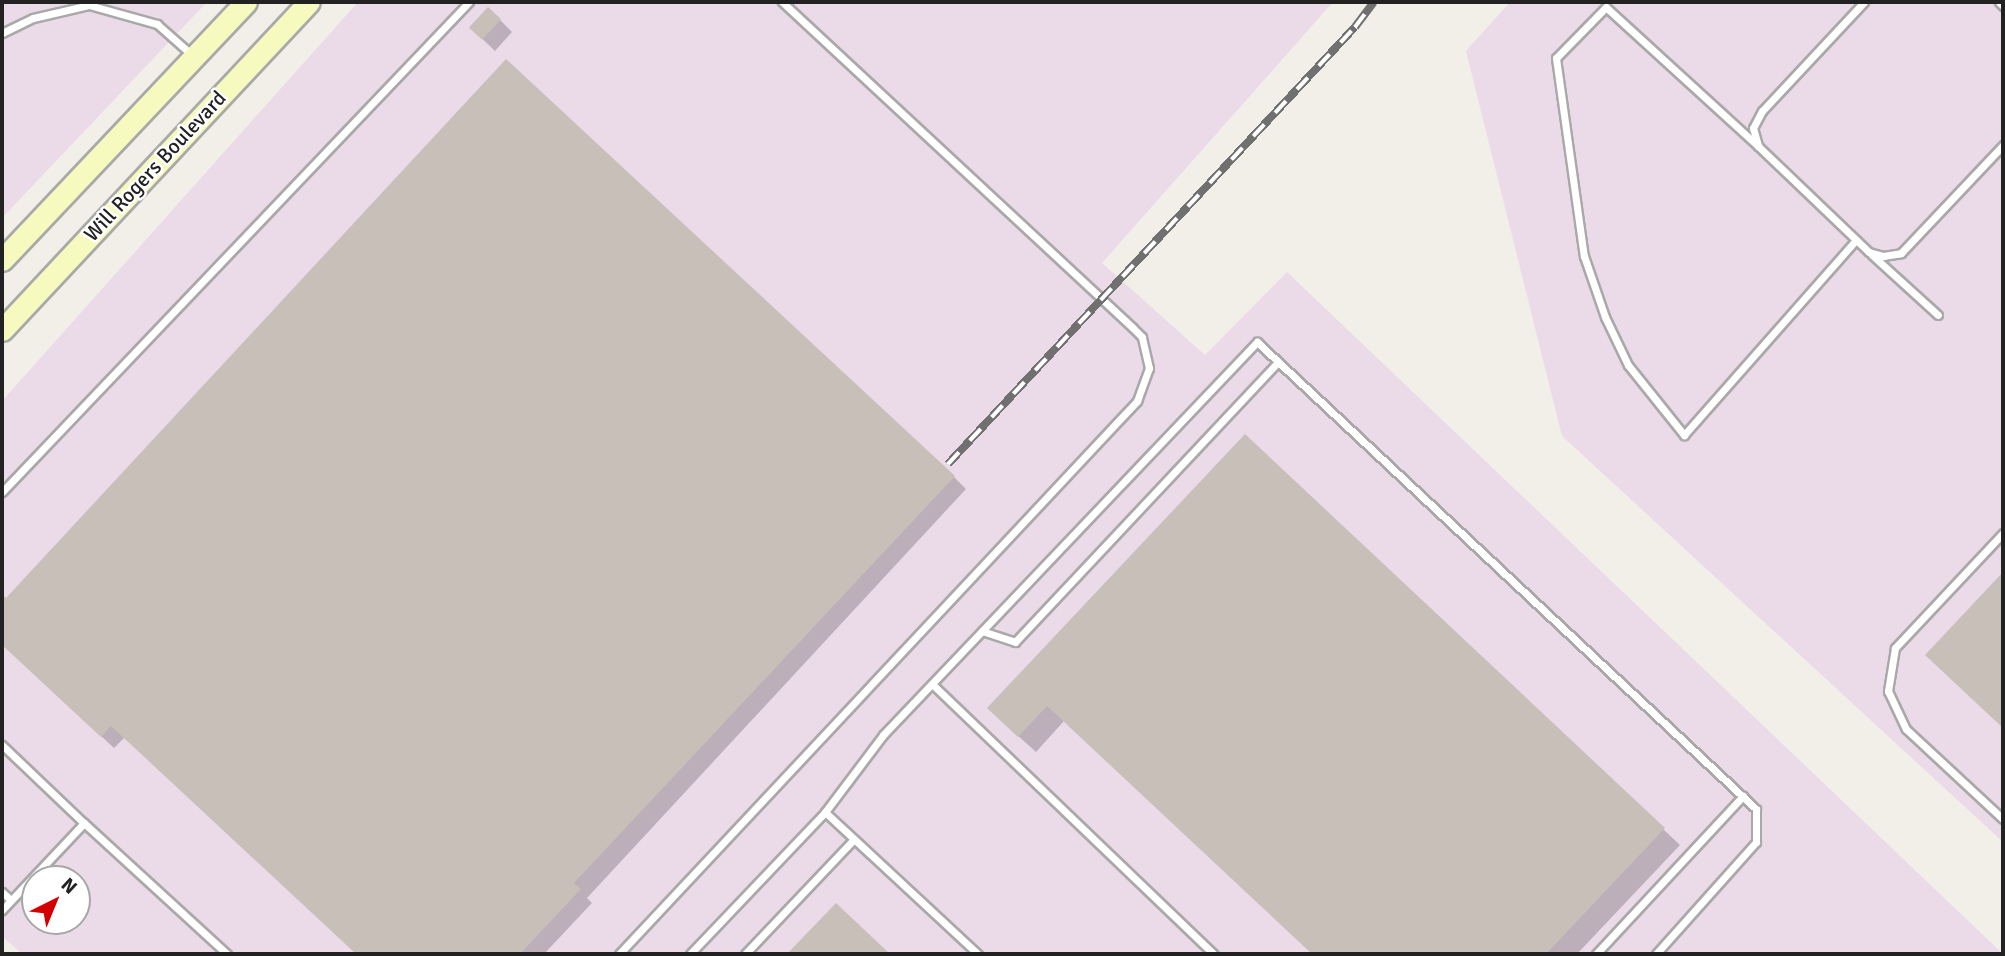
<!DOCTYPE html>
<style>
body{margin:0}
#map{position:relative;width:2005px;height:956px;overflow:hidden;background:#f2efe9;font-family:Signika,sans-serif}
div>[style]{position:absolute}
.industrial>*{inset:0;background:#ebdbe8}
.shadow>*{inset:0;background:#0003}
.building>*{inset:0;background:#c7bfb8;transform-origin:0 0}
.roads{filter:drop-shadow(2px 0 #a9a9a9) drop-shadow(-2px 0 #a9a9a9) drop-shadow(0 2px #a9a9a9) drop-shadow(0 -2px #a9a9a9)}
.service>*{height:7px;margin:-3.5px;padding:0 3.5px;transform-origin:3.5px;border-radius:3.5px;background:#fff}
.secondary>*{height:21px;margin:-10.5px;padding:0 10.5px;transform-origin:10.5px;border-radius:10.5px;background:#f7fabf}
.rail>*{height:8px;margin-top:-4px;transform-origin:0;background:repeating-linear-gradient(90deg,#fff 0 16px,#707070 0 32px);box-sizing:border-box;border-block:2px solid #707070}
span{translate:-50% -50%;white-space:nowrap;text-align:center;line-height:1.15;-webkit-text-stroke:5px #fff;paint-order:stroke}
.street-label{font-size:21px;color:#222}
.frame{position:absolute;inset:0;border:4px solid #222;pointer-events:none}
.north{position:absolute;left:21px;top:865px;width:70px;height:70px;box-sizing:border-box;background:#fff;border:2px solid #a7a7a7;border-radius:50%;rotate:43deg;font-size:19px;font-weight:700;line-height:28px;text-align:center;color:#222}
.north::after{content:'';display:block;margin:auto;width:24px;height:32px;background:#d40000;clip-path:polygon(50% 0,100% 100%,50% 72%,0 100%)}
</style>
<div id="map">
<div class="industrial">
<i style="clip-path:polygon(2px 2px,207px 2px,2px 218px)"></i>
<i style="clip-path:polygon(evenodd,358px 2px,1333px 2px,1102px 263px,1205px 355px,1287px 272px,2003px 954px,22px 954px,2px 936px,2px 401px,358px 2px,35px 879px,77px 879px,77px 921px,35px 921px,35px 879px)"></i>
<i style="clip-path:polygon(1510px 2px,2003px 2px,2003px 842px,1562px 436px,1466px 51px)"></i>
</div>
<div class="shadow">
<i style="clip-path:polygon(500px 20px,512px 32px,495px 51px,471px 28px)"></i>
<i style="clip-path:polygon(1245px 436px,1680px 845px,1577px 954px,1313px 954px,1064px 721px,1036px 752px,1006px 725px)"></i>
<i style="clip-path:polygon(954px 477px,966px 489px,587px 898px,592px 903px,544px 954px,357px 954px,125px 737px,114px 748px,2px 644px,2px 596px,6px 600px)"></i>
<i style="clip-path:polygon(2003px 574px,2003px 727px,1928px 655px)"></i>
<i style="clip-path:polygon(836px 905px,888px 954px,789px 954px)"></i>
</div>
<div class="building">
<i style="left:488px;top:7px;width:18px;height:28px;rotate:43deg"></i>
<i style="clip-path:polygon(506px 59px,955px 476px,574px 883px,581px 889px,520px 954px,356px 954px,111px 726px,101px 737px,2px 645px,2px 594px,6px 598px)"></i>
<i style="clip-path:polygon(1245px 434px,1665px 828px,1546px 954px,1312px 954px,1047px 706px,1018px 737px,987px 708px)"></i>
<i style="clip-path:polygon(2003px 572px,2003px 728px,1925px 655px)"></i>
<i style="clip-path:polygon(836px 903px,890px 954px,787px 954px)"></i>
</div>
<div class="roads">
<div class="service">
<i style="left:1864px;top:2px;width:149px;rotate:133.1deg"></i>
<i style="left:1762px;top:111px;width:19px;rotate:118deg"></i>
<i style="left:1753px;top:128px;width:19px;rotate:74deg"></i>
<i style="left:1758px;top:146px;width:153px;rotate:43.7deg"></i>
<i style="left:1869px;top:252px;width:15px;rotate:16deg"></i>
<i style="left:1883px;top:256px;width:18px;rotate:-9deg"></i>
<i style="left:1901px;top:253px;width:149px;rotate:-46.6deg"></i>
<i style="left:1999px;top:2px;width:6px;rotate:45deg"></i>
<i style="left:2px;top:33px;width:34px;rotate:-26deg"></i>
<i style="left:33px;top:18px;width:57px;rotate:-13.1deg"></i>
<i style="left:89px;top:5px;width:71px;rotate:15.6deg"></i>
<i style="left:157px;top:24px;width:47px;rotate:41.5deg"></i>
<i style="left:1758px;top:146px;width:206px;rotate:-137.6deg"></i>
<i style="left:1606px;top:7px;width:71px;rotate:134.4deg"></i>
<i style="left:1556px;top:58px;width:200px;rotate:82deg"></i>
<i style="left:1584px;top:256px;width:65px;rotate:71deg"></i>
<i style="left:1605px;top:317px;width:53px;rotate:64.4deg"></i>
<i style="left:1628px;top:365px;width:90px;rotate:51.3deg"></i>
<i style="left:1684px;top:435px;width:260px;rotate:-48.6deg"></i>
<i style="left:1872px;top:255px;width:89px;rotate:42.3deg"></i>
<i style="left:2px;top:492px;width:677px;rotate:-46.38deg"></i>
<i style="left:2003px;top:533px;width:158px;rotate:133.2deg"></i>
<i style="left:1895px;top:648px;width:44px;rotate:99.2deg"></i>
<i style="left:1888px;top:691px;width:42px;rotate:64.7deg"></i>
<i style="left:1906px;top:729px;width:132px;rotate:42.9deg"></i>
<i style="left:982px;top:631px;width:35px;rotate:18deg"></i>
<i style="left:1015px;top:642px;width:384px;rotate:-46.8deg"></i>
<i style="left:932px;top:684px;width:390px;rotate:43.8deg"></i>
<i style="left:2px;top:745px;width:113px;rotate:43.6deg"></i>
<i style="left:84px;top:823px;width:120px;rotate:133.3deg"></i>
<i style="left:825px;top:812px;width:96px;rotate:-53deg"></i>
<i style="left:883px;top:735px;width:543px;rotate:-46.42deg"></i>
<i style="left:1257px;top:342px;width:683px;rotate:43.1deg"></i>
<i style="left:1756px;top:809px;width:33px;rotate:90deg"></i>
<i style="left:1756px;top:842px;width:150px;rotate:131.8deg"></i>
<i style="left:84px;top:823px;width:194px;rotate:42.5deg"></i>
<i style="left:2px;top:892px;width:12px;rotate:42deg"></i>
<i style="left:619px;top:954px;width:758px;rotate:-46.87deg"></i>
<i style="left:1137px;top:401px;width:35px;rotate:-70deg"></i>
<i style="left:1149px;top:368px;width:32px;rotate:-103deg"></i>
<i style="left:1142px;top:337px;width:14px;rotate:-135deg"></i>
<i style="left:1132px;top:327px;width:478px;rotate:-137.1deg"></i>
<i style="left:690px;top:954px;width:196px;rotate:-46.4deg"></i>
<i style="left:825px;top:812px;width:209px;rotate:42.9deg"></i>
<i style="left:745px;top:954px;width:158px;rotate:-46.5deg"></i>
<i style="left:1596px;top:954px;width:216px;rotate:-47.1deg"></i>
</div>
<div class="secondary">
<i style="left:2px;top:260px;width:355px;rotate:-46.6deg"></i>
<i style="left:2px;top:330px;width:449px;rotate:-46.9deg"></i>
</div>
</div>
<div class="rail">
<i style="left:948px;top:464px;width:597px;rotate:-47.04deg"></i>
<i style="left:1355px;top:27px;width:31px;rotate:-53deg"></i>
</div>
<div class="street-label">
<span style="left:155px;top:166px;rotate:-47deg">Will Rogers Boulevard</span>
</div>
<div class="frame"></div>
<div class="north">N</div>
</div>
